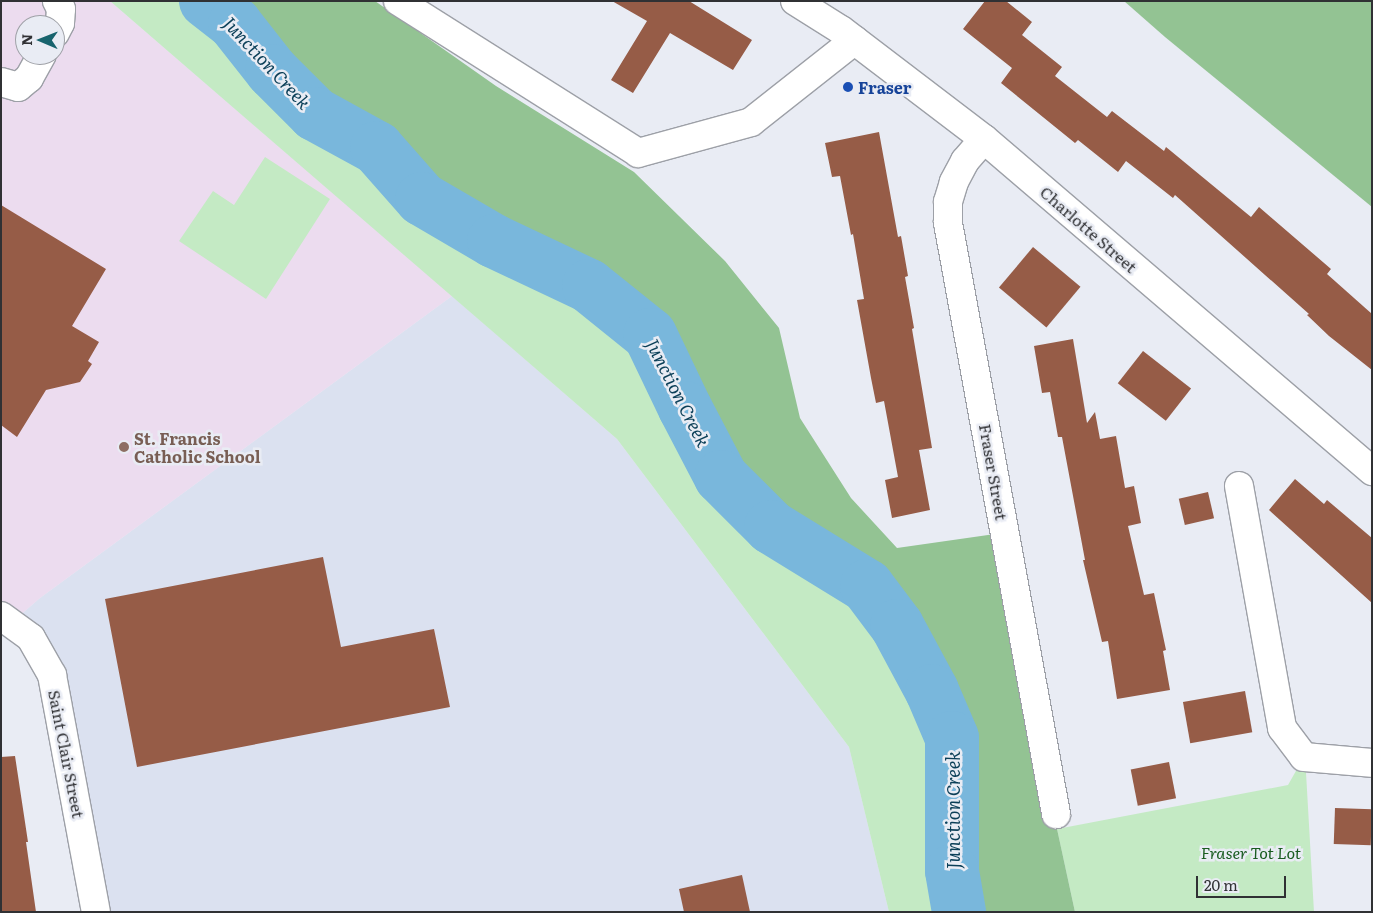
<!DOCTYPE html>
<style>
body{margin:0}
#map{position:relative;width:1373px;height:913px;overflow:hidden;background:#e9ecf4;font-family:Literata,serif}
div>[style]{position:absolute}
.built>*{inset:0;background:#dbe1f0}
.education>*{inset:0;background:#ecdcef}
.green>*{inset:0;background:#c4eac4}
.forest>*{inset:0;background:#93c393}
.river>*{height:54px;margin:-27px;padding:0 27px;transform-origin:27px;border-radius:27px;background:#79b7dc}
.building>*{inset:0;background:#965c47;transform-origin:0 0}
.roads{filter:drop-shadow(1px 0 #9da0a7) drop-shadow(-1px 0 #9da0a7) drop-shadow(0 1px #9da0a7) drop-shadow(0 -1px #9da0a7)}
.minor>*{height:28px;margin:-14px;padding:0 14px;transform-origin:14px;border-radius:14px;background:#fff}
.dots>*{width:14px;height:14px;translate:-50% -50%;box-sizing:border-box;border:2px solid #e9ecf4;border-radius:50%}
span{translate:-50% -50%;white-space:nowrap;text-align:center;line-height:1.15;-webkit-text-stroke:5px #e9ecf4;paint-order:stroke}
.transit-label{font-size:16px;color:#164399;font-weight:700}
.left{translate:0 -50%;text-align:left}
.street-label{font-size:16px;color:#303134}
.education-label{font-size:16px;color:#785e54;font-weight:700}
.park-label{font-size:16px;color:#195c20;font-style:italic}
.water-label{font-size:18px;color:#0b3f58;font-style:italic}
.frame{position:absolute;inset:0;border:2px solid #303134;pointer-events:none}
.north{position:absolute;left:15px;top:15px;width:50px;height:50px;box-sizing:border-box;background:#e9ecf4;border:1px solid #9fa1a7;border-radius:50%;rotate:271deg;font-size:14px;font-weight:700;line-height:20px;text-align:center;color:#303134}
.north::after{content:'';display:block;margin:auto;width:18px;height:22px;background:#18646e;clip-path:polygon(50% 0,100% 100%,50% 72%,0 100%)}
.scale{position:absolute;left:1196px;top:876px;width:90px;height:22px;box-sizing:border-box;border:2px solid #303134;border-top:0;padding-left:6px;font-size:15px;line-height:18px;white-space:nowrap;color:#303134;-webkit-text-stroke:4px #e9ecf4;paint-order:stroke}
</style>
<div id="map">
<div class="built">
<i style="clip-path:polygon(452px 296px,617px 439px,849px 747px,889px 912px,94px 912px,49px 676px,10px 624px,40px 598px)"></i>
</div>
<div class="education">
<i style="clip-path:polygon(evenodd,1px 1px,110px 1px,452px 296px,40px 598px,10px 624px,1px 619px,1px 1px,25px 25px,55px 25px,55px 55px,25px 55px,25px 25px)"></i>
</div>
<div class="green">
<i style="clip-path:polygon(110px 1px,202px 1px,234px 25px,270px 72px,313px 115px,375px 150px,420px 201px,493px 243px,588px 288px,649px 336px,683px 409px,720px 478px,769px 529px,866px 588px,896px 627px,930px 692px,950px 738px,950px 871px,957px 912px,889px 912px,849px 747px,617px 439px)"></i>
<i style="clip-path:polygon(265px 157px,330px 199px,266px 299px,179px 241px,213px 191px,234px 205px)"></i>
<i style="clip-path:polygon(1305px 755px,1314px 912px,1075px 912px,1057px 829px,1288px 785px)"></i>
</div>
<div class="forest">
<i style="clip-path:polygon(202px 1px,375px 1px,496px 86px,634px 172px,725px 261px,779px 328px,800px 418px,851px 498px,897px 548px,1002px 533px,1054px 815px,1075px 912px,957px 912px,950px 871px,950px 738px,930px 692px,896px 627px,866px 588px,769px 529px,720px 478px,683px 409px,649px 336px,588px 288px,492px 243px,420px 201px,375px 150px,313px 115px,270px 72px,234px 25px)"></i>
<i style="clip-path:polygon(1124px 1px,1372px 1px,1372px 207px,1165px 37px)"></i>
</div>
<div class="river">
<i style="left:206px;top:1px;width:37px;rotate:38deg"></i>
<i style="left:235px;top:24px;width:60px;rotate:51.8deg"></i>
<i style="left:272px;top:71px;width:61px;rotate:45deg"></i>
<i style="left:315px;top:114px;width:71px;rotate:28.7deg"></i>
<i style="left:377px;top:148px;width:68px;rotate:48.6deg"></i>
<i style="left:422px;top:199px;width:83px;rotate:30.3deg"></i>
<i style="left:494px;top:241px;width:105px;rotate:25.3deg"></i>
<i style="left:589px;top:286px;width:78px;rotate:38.8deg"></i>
<i style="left:650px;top:335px;width:81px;rotate:64.4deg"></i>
<i style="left:685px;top:408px;width:78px;rotate:62.4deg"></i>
<i style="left:721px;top:477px;width:71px;rotate:45deg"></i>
<i style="left:771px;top:527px;width:113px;rotate:31.6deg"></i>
<i style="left:867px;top:586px;width:50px;rotate:53.1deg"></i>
<i style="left:897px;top:626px;width:74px;rotate:61.7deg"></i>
<i style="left:932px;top:691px;width:51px;rotate:66.9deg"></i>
<i style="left:952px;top:738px;width:133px;rotate:90deg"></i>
<i style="left:952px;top:871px;width:42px;rotate:80.3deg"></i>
</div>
<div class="building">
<i style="clip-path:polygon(612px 1px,689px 1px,752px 40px,733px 70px,670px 33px,633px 93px,611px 80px,647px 21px)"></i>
<i style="clip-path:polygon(985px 1px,1006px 1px,1032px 22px,1022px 35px,1062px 67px,1055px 76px,1107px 117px,1112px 111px,1164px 151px,1166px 147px,1251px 217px,1259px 207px,1331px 269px,1327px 274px,1372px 314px,1372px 370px,1329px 336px,1307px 315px,1309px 314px,1175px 195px,1173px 198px,1126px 161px,1118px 172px,1078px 140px,1075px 143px,1001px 83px,1012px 68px,963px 29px)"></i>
<i style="clip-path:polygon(879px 132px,898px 237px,901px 236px,908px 276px,905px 277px,914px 328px,912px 329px,932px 448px,919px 450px,930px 510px,892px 518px,885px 480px,898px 477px,884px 401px,876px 403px,871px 378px,857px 300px,864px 299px,853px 234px,851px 235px,840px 176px,832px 177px,825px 143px)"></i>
<i style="clip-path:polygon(1px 205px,106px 269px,72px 326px,99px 342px,88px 361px,92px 364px,80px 382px,46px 390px,17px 437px,1px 425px)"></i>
<i style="left:1033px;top:247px;width:62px;height:53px;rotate:40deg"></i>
<i style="clip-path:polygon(1073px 339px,1087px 423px,1095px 412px,1100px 439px,1116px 436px,1125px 488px,1134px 486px,1141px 523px,1128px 526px,1144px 595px,1154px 593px,1166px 650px,1163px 651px,1170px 690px,1117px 699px,1108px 641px,1102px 642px,1083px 560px,1085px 560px,1062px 437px,1058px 437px,1050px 392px,1042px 393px,1034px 346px)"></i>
<i style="left:1143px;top:351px;width:61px;height:41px;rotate:38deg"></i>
<i style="clip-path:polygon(1295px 479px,1324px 504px,1327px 500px,1372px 538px,1372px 603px,1269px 510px)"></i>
<i style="left:1208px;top:492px;width:27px;height:30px;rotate:77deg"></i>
<i style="clip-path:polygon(323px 557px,341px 647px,434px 629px,450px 707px,137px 767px,105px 599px)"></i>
<i style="left:1245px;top:691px;width:42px;height:63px;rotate:80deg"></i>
<i style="clip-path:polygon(15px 756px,28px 842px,26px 842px,36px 912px,1px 912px,1px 757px)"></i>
<i style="left:1169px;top:762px;width:37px;height:39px;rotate:79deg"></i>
<i style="left:1335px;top:808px;width:37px;height:36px;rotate:2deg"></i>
<i style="clip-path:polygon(742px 875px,750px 912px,684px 912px,679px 889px)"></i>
</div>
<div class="roads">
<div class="minor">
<i style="left:398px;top:1px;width:284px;rotate:32.3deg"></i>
<i style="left:638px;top:153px;width:117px;rotate:-15.3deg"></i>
<i style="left:751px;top:122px;width:132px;rotate:-38.3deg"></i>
<i style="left:795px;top:1px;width:54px;rotate:32.2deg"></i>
<i style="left:841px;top:30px;width:180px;rotate:37.3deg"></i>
<i style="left:984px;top:139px;width:511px;rotate:40.55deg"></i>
<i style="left:55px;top:33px;width:11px;rotate:-63deg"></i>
<i style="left:60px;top:23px;width:14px;rotate:-86deg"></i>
<i style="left:61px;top:9px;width:9px;rotate:-117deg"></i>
<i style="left:1px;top:82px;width:18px;rotate:16deg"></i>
<i style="left:18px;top:87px;width:14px;rotate:-39deg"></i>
<i style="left:29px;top:78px;width:26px;rotate:-61deg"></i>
<i style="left:984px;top:139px;width:29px;rotate:131deg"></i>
<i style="left:965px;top:161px;width:24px;rotate:118deg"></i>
<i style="left:954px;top:182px;width:21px;rotate:107deg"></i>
<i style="left:948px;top:202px;width:21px;rotate:90deg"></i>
<i style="left:948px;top:223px;width:601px;rotate:79.64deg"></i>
<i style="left:1239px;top:486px;width:246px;rotate:79.9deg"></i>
<i style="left:1282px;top:728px;width:36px;rotate:53deg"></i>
<i style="left:1304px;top:757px;width:68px;rotate:5deg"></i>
<i style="left:1px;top:616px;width:37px;rotate:36deg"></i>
<i style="left:31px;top:638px;width:43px;rotate:60.4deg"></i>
<i style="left:52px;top:675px;width:241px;rotate:79.5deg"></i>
</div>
</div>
<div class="dots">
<i style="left:848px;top:87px;background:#1a4fb4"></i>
<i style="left:124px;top:447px;background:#8d6e63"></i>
</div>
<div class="transit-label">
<span class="left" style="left:858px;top:87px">Fraser</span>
</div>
<div class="street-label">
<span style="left:1089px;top:229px;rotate:41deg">Charlotte Street</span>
<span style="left:994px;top:472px;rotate:80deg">Fraser Street</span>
<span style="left:67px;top:754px;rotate:79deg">Saint Clair Street</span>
</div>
<div class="education-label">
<span class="left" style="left:134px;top:447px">St. Francis<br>Catholic School</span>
</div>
<div class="park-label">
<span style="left:1251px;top:852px">Fraser Tot Lot</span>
</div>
<div class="water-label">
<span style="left:267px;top:63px;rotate:47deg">Junction Creek</span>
<span style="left:678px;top:393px;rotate:63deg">Junction Creek</span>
<span style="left:953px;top:810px;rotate:-90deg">Junction Creek</span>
</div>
<div class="frame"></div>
<div class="north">N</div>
<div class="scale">20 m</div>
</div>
